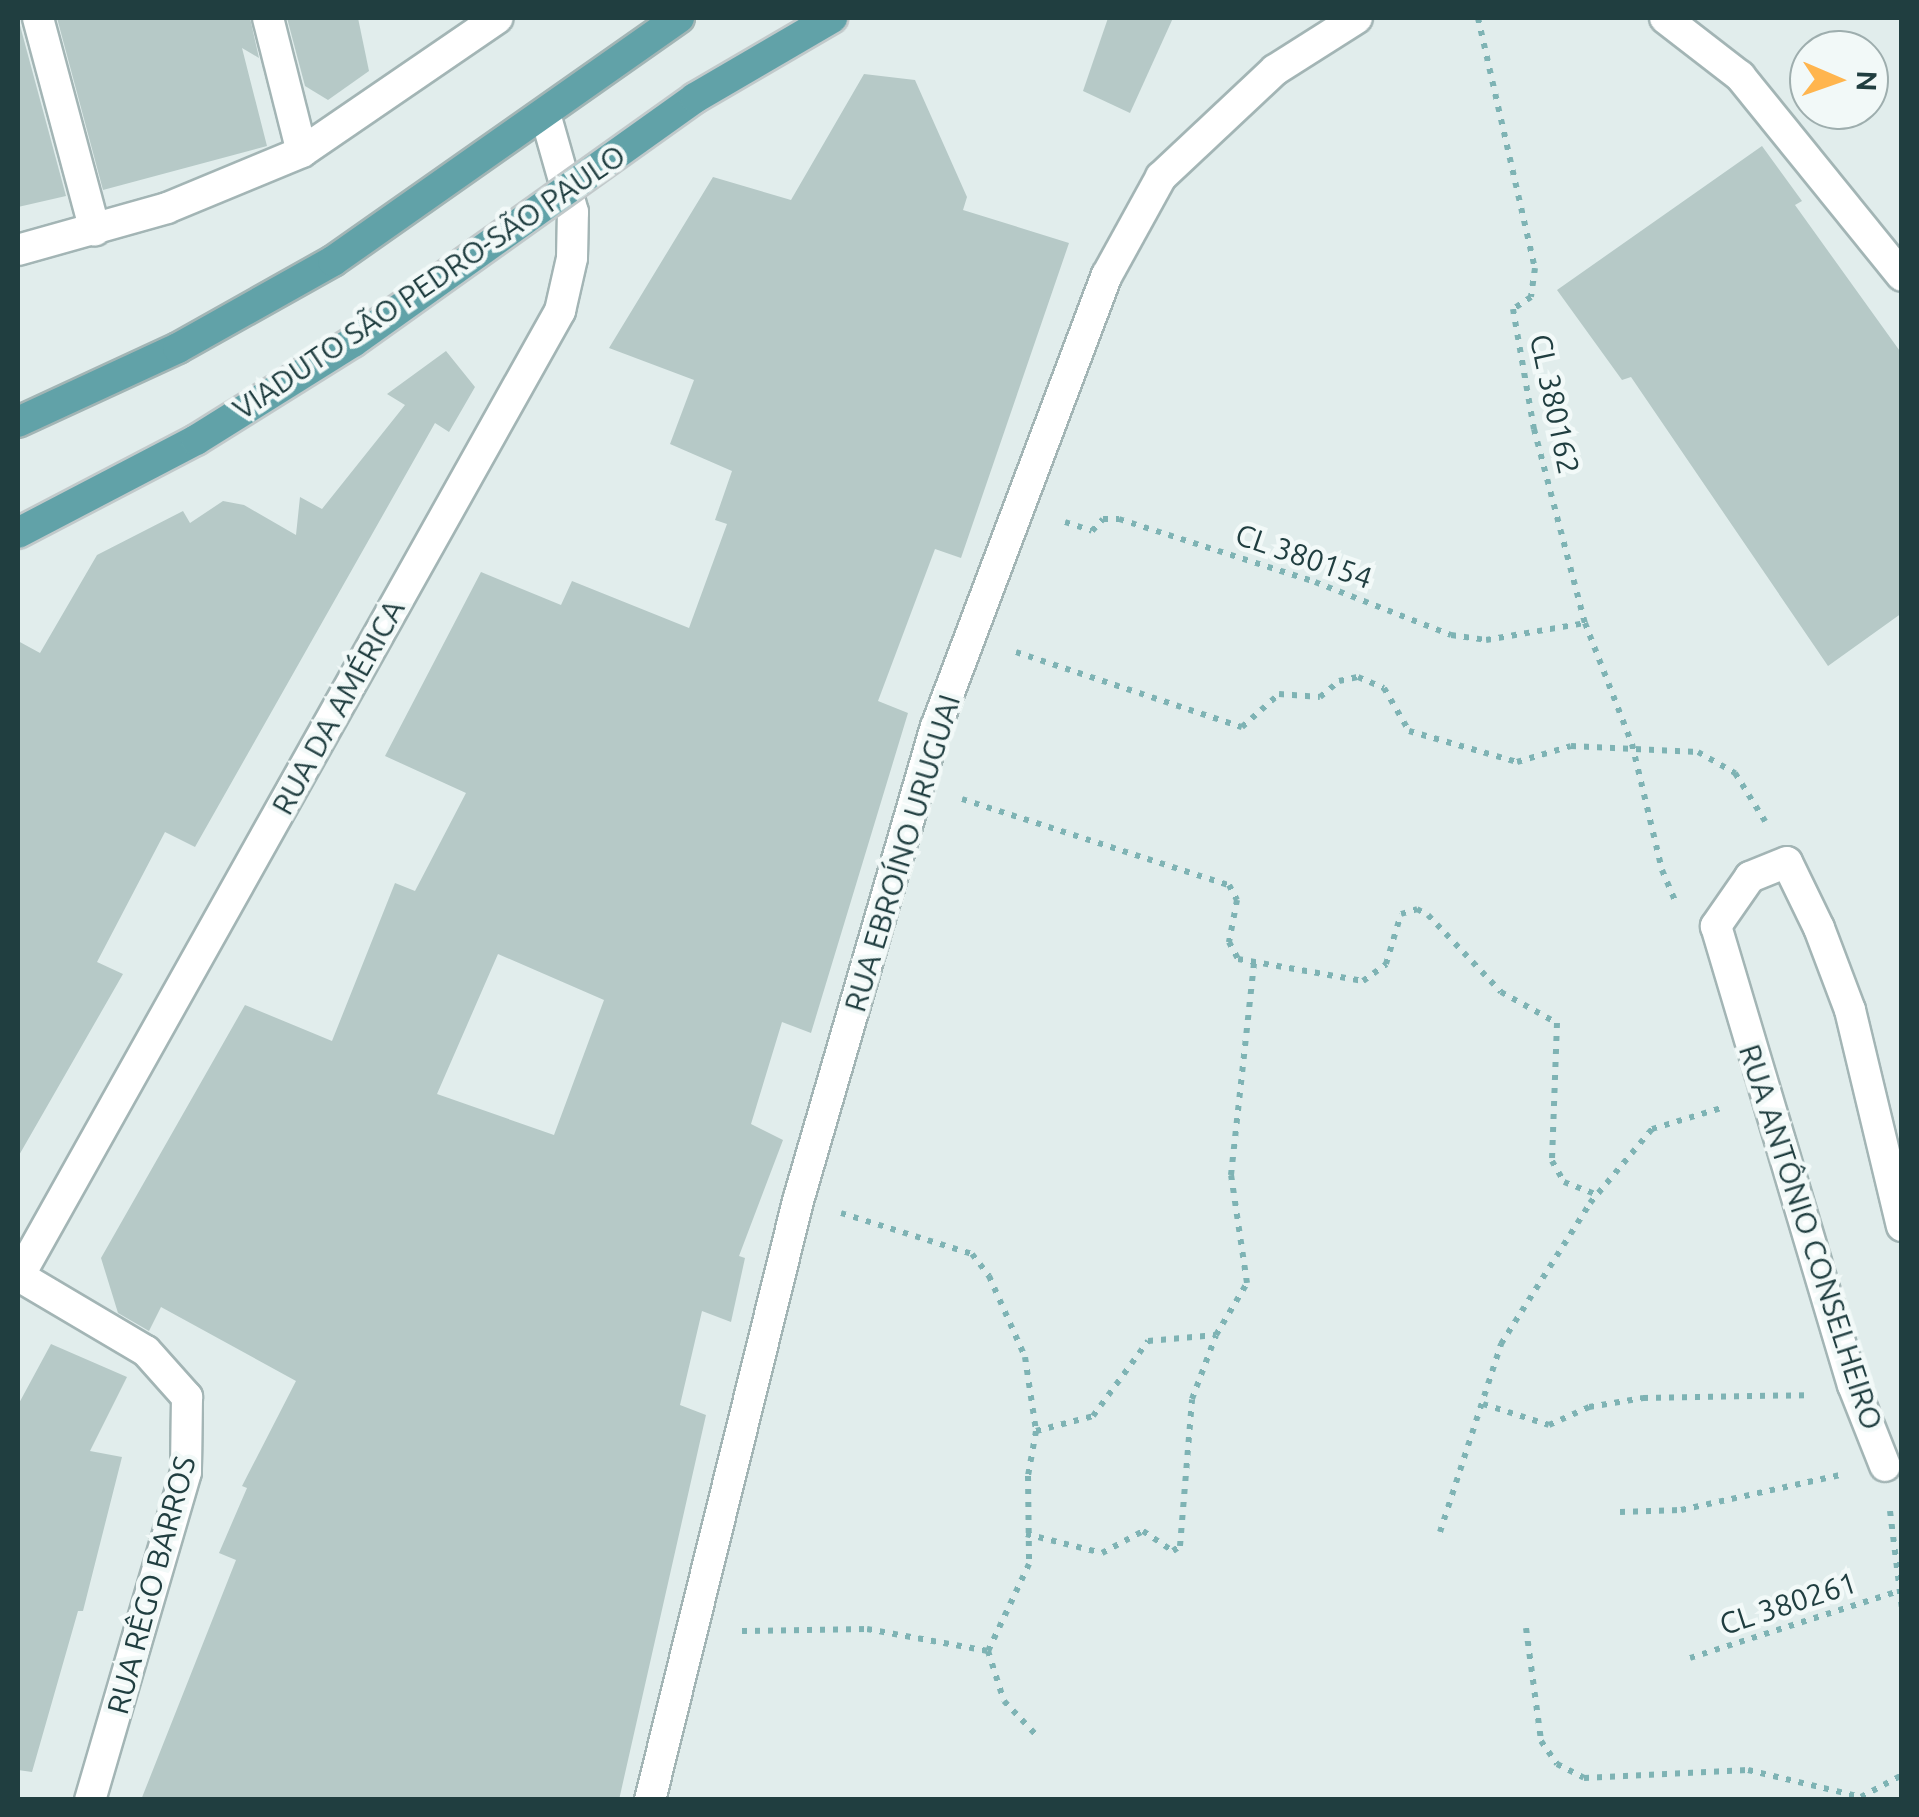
<!DOCTYPE html>
<meta charset="utf-8">
<style>
body{margin:0}
#map{position:relative;width:1919px;height:1817px;overflow:hidden;background:#e1edec;font-family:Ubuntu,sans-serif}
div>[style]{position:absolute}
.building>*{inset:0;background:#b6c9c7}
.path>*{height:6px;margin-top:-3px;transform-origin:0;background:repeating-linear-gradient(90deg,#7eb3b4 0 5px,transparent 0 13px)}
.roads{filter:drop-shadow(2px 0 #a3b5b5) drop-shadow(-2px 0 #a3b5b5) drop-shadow(0 2px #a3b5b5) drop-shadow(0 -2px #a3b5b5)}
.service>*{height:30px;margin:-15px;padding:0 15px;transform-origin:15px;border-radius:15px;background:#fff}
.minor>*{height:30px;margin:-15px;padding:0 15px;transform-origin:15px;border-radius:15px;background:#fff}
.primary>*{height:30px;margin:-15px;padding:0 15px;transform-origin:15px;border-radius:15px;background:#61a2a8}
.bridges{filter:drop-shadow(2px 0 #c1c9ca) drop-shadow(-2px 0 #c1c9ca) drop-shadow(0 2px #c1c9ca) drop-shadow(0 -2px #c1c9ca)}
.primary-bridge>*{height:30px;margin:-15px;padding:0 15px;transform-origin:15px;border-radius:15px;background:#61a2a8}
span{translate:-50% -50%;white-space:nowrap;text-align:center;line-height:1.15;-webkit-text-stroke:9px #f2f9f8;paint-order:stroke}
.street-label{font-size:30px;color:#203e40}
.frame{position:absolute;inset:0;border:20px solid #203e40;pointer-events:none}
.north{position:absolute;left:1789px;top:30px;width:100px;height:100px;box-sizing:border-box;background:#f2f9f8;border:2px solid #9eaeae;border-radius:50%;rotate:92deg;font-size:28px;font-weight:700;line-height:40px;text-align:center;color:#203e40}
.north::after{content:'';display:block;margin:auto;width:35px;height:45px;background:#ffb54e;clip-path:polygon(50% 0,100% 100%,50% 72%,0 100%)}
</style>
<div id="map">
<div class="building">
<i style="clip-path:polygon(18px 18px,66px 196px,18px 207px)"></i>
<i style="clip-path:polygon(57px 18px,250px 18px,259px 58px,242px 48px,267px 146px,103px 190px)"></i>
<i style="clip-path:polygon(287px 18px,358px 18px,369px 71px,328px 100px,305px 86px)"></i>
<i style="clip-path:polygon(1108px 18px,1173px 18px,1130px 113px,1083px 91px)"></i>
<i style="clip-path:polygon(evenodd,864px 74px,915px 80px,967px 197px,963px 210px,1069px 243px,961px 558px,935px 549px,878px 701px,908px 713px,811px 1033px,782px 1022px,751px 1124px,783px 1140px,739px 1256px,745px 1258px,731px 1322px,702px 1311px,680px 1405px,706px 1415px,619px 1800px,141px 1800px,236px 1560px,219px 1553px,247px 1488px,242px 1486px,296px 1381px,161px 1307px,149px 1331px,118px 1313px,101px 1258px,245px 1005px,332px 1041px,395px 883px,415px 891px,466px 793px,385px 756px,481px 572px,561px 605px,572px 581px,689px 628px,727px 524px,715px 520px,732px 471px,670px 444px,694px 380px,609px 348px,713px 177px,791px 200px,864px 74px,498px 954px,604px 1000px,554px 1135px,437px 1094px,498px 954px)"></i>
<i style="clip-path:polygon(1762px 146px,1802px 201px,1795px 205px,1902px 354px,1902px 613px,1828px 666px,1631px 377px,1622px 380px,1557px 290px)"></i>
<i style="clip-path:polygon(446px 351px,475px 387px,449px 432px,435px 423px,195px 847px,165px 832px,97px 962px,123px 974px,18px 1157px,18px 641px,40px 653px,97px 555px,183px 511px,190px 523px,223px 501px,244px 505px,296px 535px,300px 497px,322px 509px,405px 405px,387px 394px)"></i>
<i style="clip-path:polygon(51px 1344px,127px 1377px,90px 1451px,122px 1457px,83px 1611px,78px 1611px,32px 1772px,18px 1770px,18px 1405px)"></i>
</div>
<div class="path">
<i style="left:1478px;top:18px;width:256px;rotate:77.2deg"></i>
<i style="left:1535px;top:268px;width:29px;rotate:98deg"></i>
<i style="left:1531px;top:297px;width:22px;rotate:146deg"></i>
<i style="left:1513px;top:309px;width:122px;rotate:80.1deg"></i>
<i style="left:1534px;top:429px;width:201px;rotate:75.3deg"></i>
<i style="left:1585px;top:623px;width:130px;rotate:68.8deg"></i>
<i style="left:1632px;top:744px;width:130px;rotate:76.6deg"></i>
<i style="left:1662px;top:870px;width:36px;rotate:67deg"></i>
<i style="left:1065px;top:522px;width:28px;rotate:18deg"></i>
<i style="left:1092px;top:531px;width:16px;rotate:-47deg"></i>
<i style="left:1103px;top:519px;width:16px"></i>
<i style="left:1119px;top:519px;width:206px;rotate:17.8deg"></i>
<i style="left:1315px;top:582px;width:146px;rotate:21.3deg"></i>
<i style="left:1451px;top:635px;width:35px;rotate:8deg"></i>
<i style="left:1486px;top:640px;width:100px;rotate:-9.7deg"></i>
<i style="left:1016px;top:652px;width:238px;rotate:18.4deg"></i>
<i style="left:1242px;top:727px;width:50px;rotate:-41.7deg"></i>
<i style="left:1279px;top:694px;width:41px;rotate:4.2deg"></i>
<i style="left:1320px;top:697px;width:25px;rotate:-40deg"></i>
<i style="left:1339px;top:681px;width:19px;rotate:-12deg"></i>
<i style="left:1358px;top:677px;width:28px;rotate:23deg"></i>
<i style="left:1384px;top:688px;width:50px;rotate:59.8deg"></i>
<i style="left:1409px;top:731px;width:112px;rotate:16deg"></i>
<i style="left:1517px;top:762px;width:56px;rotate:-16.5deg"></i>
<i style="left:1571px;top:746px;width:127px;rotate:2.7deg"></i>
<i style="left:1698px;top:752px;width:43px;rotate:29.6deg"></i>
<i style="left:1735px;top:773px;width:57px;rotate:58deg"></i>
<i style="left:962px;top:799px;width:281px;rotate:17.9deg"></i>
<i style="left:1229px;top:885px;width:17px;rotate:62deg"></i>
<i style="left:1237px;top:900px;width:43px;rotate:100.8deg"></i>
<i style="left:1229px;top:942px;width:19px;rotate:62deg"></i>
<i style="left:1238px;top:959px;width:127px;rotate:10deg"></i>
<i style="left:1363px;top:981px;width:29px;rotate:-36deg"></i>
<i style="left:1386px;top:964px;width:52px;rotate:-73.3deg"></i>
<i style="left:1401px;top:914px;width:17px;rotate:-17deg"></i>
<i style="left:1417px;top:909px;width:13px;rotate:29deg"></i>
<i style="left:1428px;top:915px;width:106px;rotate:46.5deg"></i>
<i style="left:1501px;top:992px;width:64px;rotate:29deg"></i>
<i style="left:1557px;top:1023px;width:138px;rotate:92.1deg"></i>
<i style="left:1552px;top:1161px;width:24px;rotate:60deg"></i>
<i style="left:1564px;top:1182px;width:34px;rotate:21deg"></i>
<i style="left:841px;top:1213px;width:137px;rotate:17.4deg"></i>
<i style="left:972px;top:1254px;width:28px;rotate:52deg"></i>
<i style="left:989px;top:1276px;width:89px;rotate:66deg"></i>
<i style="left:1025px;top:1357px;width:75px;rotate:81.5deg"></i>
<i style="left:1036px;top:1431px;width:46px;rotate:100.1deg"></i>
<i style="left:1028px;top:1476px;width:88px;rotate:89.3deg"></i>
<i style="left:1029px;top:1564px;width:96px;rotate:115.2deg"></i>
<i style="left:1483px;top:1404px;width:69px;rotate:17.7deg"></i>
<i style="left:1549px;top:1425px;width:44px;rotate:-24.2deg"></i>
<i style="left:1589px;top:1407px;width:55px;rotate:-9.5deg"></i>
<i style="left:1643px;top:1398px;width:164px;rotate:-1deg"></i>
<i style="left:1036px;top:1431px;width:59px;rotate:-14.7deg"></i>
<i style="left:1093px;top:1416px;width:93px;rotate:-53.7deg"></i>
<i style="left:1148px;top:1341px;width:68px;rotate:-5deg"></i>
<i style="left:1890px;top:1511px;width:99px;rotate:83deg"></i>
<i style="left:1620px;top:1512px;width:61px;rotate:-1.9deg"></i>
<i style="left:1681px;top:1510px;width:163px;rotate:-12.4deg"></i>
<i style="left:1440px;top:1532px;width:198px;rotate:-72deg"></i>
<i style="left:1501px;top:1344px;width:167px;rotate:-57.7deg"></i>
<i style="left:1590px;top:1203px;width:97px;rotate:-50deg"></i>
<i style="left:1652px;top:1129px;width:72px;rotate:-16.9deg"></i>
<i style="left:1026px;top:1534px;width:78px;rotate:14deg"></i>
<i style="left:1102px;top:1553px;width:47px;rotate:-28.2deg"></i>
<i style="left:1143px;top:1531px;width:36px;rotate:34deg"></i>
<i style="left:1173px;top:1551px;width:9px;rotate:-36deg"></i>
<i style="left:1180px;top:1546px;width:147px;rotate:-85.3deg"></i>
<i style="left:1192px;top:1399px;width:68px;rotate:-69.4deg"></i>
<i style="left:1216px;top:1335px;width:61px;rotate:-59.2deg"></i>
<i style="left:1247px;top:1283px;width:109px;rotate:-98.4deg"></i>
<i style="left:1231px;top:1175px;width:214px;rotate:-83.8deg"></i>
<i style="left:1526px;top:1628px;width:114px;rotate:82.4deg"></i>
<i style="left:1541px;top:1741px;width:28px;rotate:55deg"></i>
<i style="left:1557px;top:1764px;width:30px;rotate:27deg"></i>
<i style="left:1584px;top:1778px;width:164px;rotate:-2.8deg"></i>
<i style="left:1748px;top:1770px;width:116px;rotate:13.4deg"></i>
<i style="left:1861px;top:1797px;width:47px;rotate:-28.2deg"></i>
<i style="left:742px;top:1631px;width:125px;rotate:-0.9deg"></i>
<i style="left:867px;top:1629px;width:123px;rotate:10.3deg"></i>
<i style="left:988px;top:1651px;width:52px;rotate:72.3deg"></i>
<i style="left:1004px;top:1701px;width:50px;rotate:46.6deg"></i>
<i style="left:1690px;top:1658px;width:219px;rotate:-17.8deg"></i>
</div>
<div class="roads">
<div class="service">
<i style="left:1819px;top:928px;width:73px;rotate:-115.9deg"></i>
<i style="left:1787px;top:862px;width:40px;rotate:158deg"></i>
<i style="left:1750px;top:877px;width:60px;rotate:124.8deg"></i>
<i style="left:1716px;top:926px;width:479px;rotate:73.4deg"></i>
<i style="left:1853px;top:1385px;width:87px;rotate:68.4deg"></i>
</div>
<div class="minor">
<i style="left:38px;top:18px;width:220px;rotate:75deg"></i>
<i style="left:268px;top:18px;width:138px;rotate:75.8deg"></i>
<i style="left:1665px;top:18px;width:95px;rotate:37.7deg"></i>
<i style="left:1740px;top:76px;width:257px;rotate:51deg"></i>
<i style="left:18px;top:250px;width:155px;rotate:-15.7deg"></i>
<i style="left:167px;top:208px;width:146px;rotate:-22.5deg"></i>
<i style="left:302px;top:152px;width:237px;rotate:-34.4deg"></i>
<i style="left:1819px;top:928px;width:88px;rotate:69.3deg"></i>
<i style="left:1850px;top:1010px;width:222px;rotate:76.5deg"></i>
<i style="left:19px;top:1276px;width:147px;rotate:30.6deg"></i>
<i style="left:146px;top:1351px;width:62px;rotate:48.3deg"></i>
<i style="left:187px;top:1397px;width:75px;rotate:90.8deg"></i>
<i style="left:186px;top:1472px;width:342px;rotate:106.3deg"></i>
<i style="left:18px;top:1278px;width:1109px;rotate:-60.73deg"></i>
<i style="left:560px;top:311px;width:54px;rotate:-77.2deg"></i>
<i style="left:572px;top:258px;width:46px;rotate:-88.8deg"></i>
<i style="left:573px;top:212px;width:102px;rotate:-105.9deg"></i>
<i style="left:650px;top:1800px;width:617px;rotate:-76.12deg"></i>
<i style="left:798px;top:1201px;width:494px;rotate:-73.8deg"></i>
<i style="left:936px;top:727px;width:483px;rotate:-69.3deg"></i>
<i style="left:1107px;top:275px;width:112px;rotate:-61.1deg"></i>
<i style="left:1161px;top:177px;width:156px;rotate:-43.2deg"></i>
<i style="left:1275px;top:70px;width:97px;rotate:-32.4deg"></i>
</div>
<div class="primary">
<i style="left:18px;top:422px;width:176px;rotate:-24.8deg"></i>
<i style="left:178px;top:348px;width:178px;rotate:-29.3deg"></i>
<i style="left:333px;top:261px;width:423px;rotate:-35.1deg"></i>
</div>
</div>
<div class="bridges">
<div class="primary-bridge">
<i style="left:18px;top:533px;width:201px;rotate:-27.6deg"></i>
<i style="left:196px;top:440px;width:185px;rotate:-32deg"></i>
<i style="left:353px;top:342px;width:420px;rotate:-35.5deg"></i>
<i style="left:695px;top:98px;width:159px;rotate:-30.3deg"></i>
</div>
</div>
<div class="street-label">
<span style="left:429px;top:282px;rotate:-34deg">VIADUTO SÃO PEDRO-SÃO PAULO</span>
<span style="left:1555px;top:404px;rotate:78deg">CL 380162</span>
<span style="left:1304px;top:556px;rotate:19deg">CL 380154</span>
<span style="left:338px;top:707px;rotate:-61deg">RUA DA AMÉRICA</span>
<span style="left:902px;top:853px;rotate:-73deg">RUA EBROÍNO URUGUAI</span>
<span style="left:1811px;top:1237px;rotate:72deg">RUA ANTÔNIO CONSELHEIRO</span>
<span style="left:151px;top:1585px;rotate:-75deg">RUA RÊGO BARROS</span>
<span style="left:1788px;top:1603px;rotate:-18deg">CL 380261</span>
</div>
<div class="frame"></div>
<div class="north">N</div>
</div>
